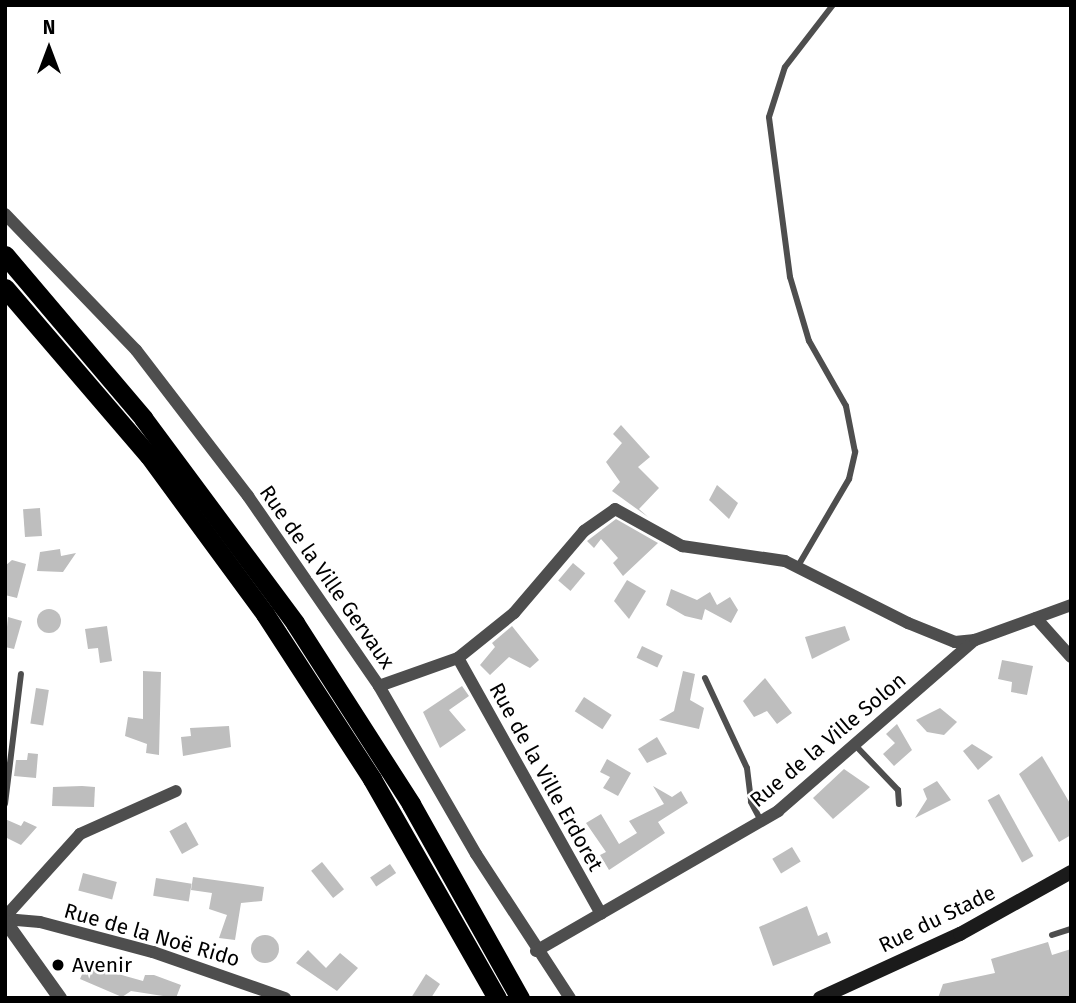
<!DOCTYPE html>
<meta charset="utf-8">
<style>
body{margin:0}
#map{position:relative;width:1076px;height:1003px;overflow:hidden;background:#fff;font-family:"Fira Sans",sans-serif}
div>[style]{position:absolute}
.building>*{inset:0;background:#bebebe;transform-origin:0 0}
.round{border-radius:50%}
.service>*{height:6px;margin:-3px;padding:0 3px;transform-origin:3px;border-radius:3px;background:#4e4e4e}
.minor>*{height:12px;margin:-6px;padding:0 6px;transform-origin:6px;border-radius:6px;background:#4e4e4e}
.tertiary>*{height:14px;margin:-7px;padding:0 7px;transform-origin:7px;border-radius:7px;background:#4e4e4e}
.secondary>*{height:14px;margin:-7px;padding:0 7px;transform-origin:7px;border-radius:7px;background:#1b1b1b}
.trunk>*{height:19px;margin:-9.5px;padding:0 9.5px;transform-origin:9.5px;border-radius:9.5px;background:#000}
.dots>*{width:19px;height:19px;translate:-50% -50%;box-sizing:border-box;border:4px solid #fff;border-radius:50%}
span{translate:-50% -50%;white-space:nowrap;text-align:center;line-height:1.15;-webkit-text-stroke:5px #fff;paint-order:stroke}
.street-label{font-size:21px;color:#000}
.poi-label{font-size:21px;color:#000}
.left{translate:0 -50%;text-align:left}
.frame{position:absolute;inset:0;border:7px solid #000;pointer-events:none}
.north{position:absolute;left:14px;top:14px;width:70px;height:70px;-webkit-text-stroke:5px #fff;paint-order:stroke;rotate:0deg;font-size:19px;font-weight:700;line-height:28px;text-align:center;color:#000}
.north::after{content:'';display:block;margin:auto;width:24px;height:32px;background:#000;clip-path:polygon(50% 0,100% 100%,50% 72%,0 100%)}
</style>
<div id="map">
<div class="building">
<i style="clip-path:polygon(621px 425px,650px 457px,638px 467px,659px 488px,639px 509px,648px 517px,612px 491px,620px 482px,606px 462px,622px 443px,613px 434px)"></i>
<i style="clip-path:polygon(717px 485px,738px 503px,729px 519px,709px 500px)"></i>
<i style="left:40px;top:508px;width:28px;height:17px;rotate:86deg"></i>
<i style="clip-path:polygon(616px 519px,658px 543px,623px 576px,613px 563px,618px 558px,601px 539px,594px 548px,587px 541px)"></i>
<i style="clip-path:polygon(60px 549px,61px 556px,76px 553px,63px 572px,37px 571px,40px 552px)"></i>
<i style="clip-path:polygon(12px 560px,26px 564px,17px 598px,5px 595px,5px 566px)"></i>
<i style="left:573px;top:563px;width:16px;height:23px;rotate:40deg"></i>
<i style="clip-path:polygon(627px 580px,646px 591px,629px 619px,614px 601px)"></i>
<i style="clip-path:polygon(671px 589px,697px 600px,710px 592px,717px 605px,730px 597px,738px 610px,731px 623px,705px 609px,702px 620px,685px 616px,666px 605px)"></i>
<i class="round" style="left:37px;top:609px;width:24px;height:24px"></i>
<i style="clip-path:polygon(8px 617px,22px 621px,14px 649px,5px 647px)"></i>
<i style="clip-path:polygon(107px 626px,112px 661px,100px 663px,98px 648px,88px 649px,85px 629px)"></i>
<i style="clip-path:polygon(512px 626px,539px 660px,530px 668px,509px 657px,490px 675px,480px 665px,495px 647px,492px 643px)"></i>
<i style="clip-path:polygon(845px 626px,850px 640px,812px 659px,805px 637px)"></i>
<i style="left:642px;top:646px;width:23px;height:13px;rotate:25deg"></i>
<i style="clip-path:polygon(1002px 660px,1033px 666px,1027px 695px,1011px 692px,1012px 682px,998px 679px)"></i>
<i style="clip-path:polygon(143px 671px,161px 672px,159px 755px,146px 753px,147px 744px,125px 736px,128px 717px,143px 719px)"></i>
<i style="clip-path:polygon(683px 671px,695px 674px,690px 700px,704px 708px,699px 729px,659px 720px,674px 711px)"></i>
<i style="clip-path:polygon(765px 678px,792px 713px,777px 724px,767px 711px,754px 717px,743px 701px)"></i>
<i style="clip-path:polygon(462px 686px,469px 696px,449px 710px,466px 730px,440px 748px,423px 712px)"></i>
<i style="left:36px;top:688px;width:13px;height:36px;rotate:9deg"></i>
<i style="left:584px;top:697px;width:33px;height:17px;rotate:33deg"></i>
<i style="clip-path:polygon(940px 708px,957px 722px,944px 735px,927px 732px,916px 720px)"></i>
<i style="clip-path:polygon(897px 724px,912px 750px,894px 766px,883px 754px,895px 743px,886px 734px)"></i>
<i style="clip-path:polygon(229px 726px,231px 747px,183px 756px,181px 737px,191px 736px,190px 728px)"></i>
<i style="clip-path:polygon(657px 737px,667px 754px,647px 763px,638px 749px)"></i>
<i style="clip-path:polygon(972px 744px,993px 757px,978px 770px,963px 751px)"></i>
<i style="clip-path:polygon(28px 753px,38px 754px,36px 778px,14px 776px,16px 760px,27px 760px)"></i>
<i style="clip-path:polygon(1042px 756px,1071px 805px,1071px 835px,1059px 842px,1019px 774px)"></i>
<i style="clip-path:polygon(607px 759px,631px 773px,618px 796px,603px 788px,610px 777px,600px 772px)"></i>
<i style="clip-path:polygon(844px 769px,870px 787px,833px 819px,813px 798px)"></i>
<i style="clip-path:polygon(937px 781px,951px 800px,915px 818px,927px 799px,923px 789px)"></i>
<i style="clip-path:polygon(82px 786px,95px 787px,94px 807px,52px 806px,53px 787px)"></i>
<i style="clip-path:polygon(653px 786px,672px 797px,681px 791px,688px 803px,658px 822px,665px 833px,609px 870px,600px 855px,606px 852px,586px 823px,601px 814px,619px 844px,637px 833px,629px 821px,664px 804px)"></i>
<i style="left:999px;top:794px;width:71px;height:13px;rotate:61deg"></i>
<i style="clip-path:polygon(5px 819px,21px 826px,24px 821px,37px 827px,21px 845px,5px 837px)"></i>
<i style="left:186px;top:822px;width:26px;height:19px;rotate:61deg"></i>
<i style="left:792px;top:847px;width:17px;height:23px;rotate:59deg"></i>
<i style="left:322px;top:862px;width:35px;height:14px;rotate:51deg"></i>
<i style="left:390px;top:864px;width:11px;height:24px;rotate:56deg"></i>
<i style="left:83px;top:873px;width:35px;height:18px;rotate:15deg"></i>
<i style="clip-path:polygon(193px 877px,264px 887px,262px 901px,241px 903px,235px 940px,219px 938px,227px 915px,209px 909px,212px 893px,191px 890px)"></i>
<i style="left:156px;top:878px;width:36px;height:18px;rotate:9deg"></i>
<i style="clip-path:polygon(807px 906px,818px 936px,827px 932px,831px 943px,773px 966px,759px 927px)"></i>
<i class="round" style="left:251px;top:935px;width:28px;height:28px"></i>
<i style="clip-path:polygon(1048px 942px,1052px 955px,1071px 949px,1071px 998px,938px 998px,943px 984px,995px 973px,991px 959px)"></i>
<i style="clip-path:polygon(308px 950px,326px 968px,340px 953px,358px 968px,337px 991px,296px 963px)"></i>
<i style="clip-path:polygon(86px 965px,143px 981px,145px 975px,154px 975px,181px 985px,176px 998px,131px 991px,122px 997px,80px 979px)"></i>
<i style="clip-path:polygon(426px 974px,440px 984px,431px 998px,411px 998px)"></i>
</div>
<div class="service">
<i style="left:798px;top:566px;width:101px;rotate:-59.6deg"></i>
<i style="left:849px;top:479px;width:28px;rotate:-77deg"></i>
<i style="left:855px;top:452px;width:47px;rotate:-101.1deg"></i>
<i style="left:846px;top:406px;width:75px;rotate:-119.6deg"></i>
<i style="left:809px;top:341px;width:67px;rotate:-106.5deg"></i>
<i style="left:790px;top:277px;width:161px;rotate:-97.5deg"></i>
<i style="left:769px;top:117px;width:52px;rotate:-72.3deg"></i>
<i style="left:785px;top:67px;width:78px;rotate:-52.3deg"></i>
<i style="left:705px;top:678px;width:99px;rotate:65deg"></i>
<i style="left:747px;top:768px;width:34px;rotate:83deg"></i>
<i style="left:751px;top:802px;width:21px;rotate:62deg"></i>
<i style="left:855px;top:745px;width:62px;rotate:46.3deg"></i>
<i style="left:898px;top:790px;width:14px;rotate:86deg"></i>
<i style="left:5px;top:804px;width:131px;rotate:-83deg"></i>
<i style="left:1052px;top:935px;width:20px;rotate:-18deg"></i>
</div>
<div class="minor">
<i style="left:5px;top:214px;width:189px;rotate:46.1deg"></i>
<i style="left:136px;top:350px;width:184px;rotate:52.5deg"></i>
<i style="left:248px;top:496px;width:231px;rotate:55.4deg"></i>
<i style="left:379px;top:686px;width:194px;rotate:60deg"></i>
<i style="left:476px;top:854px;width:172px;rotate:56.9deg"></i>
<i style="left:1036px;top:618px;width:52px;rotate:48.1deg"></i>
<i style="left:458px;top:658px;width:293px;rotate:60.8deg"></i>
<i style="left:379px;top:686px;width:84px;rotate:-19.5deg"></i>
<i style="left:458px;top:658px;width:72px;rotate:-38.8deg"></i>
<i style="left:514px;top:613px;width:108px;rotate:-49.5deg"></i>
<i style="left:584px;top:531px;width:38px;rotate:-35deg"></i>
<i style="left:615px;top:509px;width:77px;rotate:28.9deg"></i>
<i style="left:682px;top:546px;width:104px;rotate:8.3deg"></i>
<i style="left:785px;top:561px;width:138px;rotate:26.8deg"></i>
<i style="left:908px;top:623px;width:51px;rotate:22deg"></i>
<i style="left:955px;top:642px;width:20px;rotate:-6deg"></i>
<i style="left:5px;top:917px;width:112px;rotate:-47.9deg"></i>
<i style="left:80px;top:834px;width:105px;rotate:-24.1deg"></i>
<i style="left:5px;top:919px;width:35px;rotate:5deg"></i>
<i style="left:40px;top:922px;width:117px;rotate:14.9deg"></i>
<i style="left:153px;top:952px;width:140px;rotate:19.2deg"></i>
<i style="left:536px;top:951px;width:280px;rotate:-30deg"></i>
<i style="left:778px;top:811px;width:261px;rotate:-41deg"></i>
<i style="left:975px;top:640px;width:102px;rotate:-20deg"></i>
</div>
<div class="tertiary">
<i style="left:5px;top:921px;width:95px;rotate:54.5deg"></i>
</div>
<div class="secondary">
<i style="left:820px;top:998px;width:154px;rotate:-24.6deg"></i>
<i style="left:960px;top:934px;width:127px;rotate:-29.2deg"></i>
</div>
<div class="trunk">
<i style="left:5px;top:255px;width:214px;rotate:49.7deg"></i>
<i style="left:143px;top:418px;width:255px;rotate:53.4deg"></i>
<i style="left:295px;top:623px;width:215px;rotate:57.3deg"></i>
<i style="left:411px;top:804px;width:223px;rotate:60.7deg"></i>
<i style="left:5px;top:288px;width:221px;rotate:49.4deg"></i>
<i style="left:149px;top:456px;width:196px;rotate:53.7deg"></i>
<i style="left:265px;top:614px;width:197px;rotate:57deg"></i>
<i style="left:372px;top:779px;width:252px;rotate:60.3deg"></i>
</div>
<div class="dots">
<i style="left:58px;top:965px;background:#000"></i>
</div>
<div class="street-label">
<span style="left:327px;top:577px;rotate:55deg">Rue de la Ville Gervaux</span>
<span style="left:828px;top:740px;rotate:-40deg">Rue de la Ville Solon</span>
<span style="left:546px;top:777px;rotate:61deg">Rue de la Ville Erdoret</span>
<span style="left:937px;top:919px;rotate:-26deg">Rue du Stade</span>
<span style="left:152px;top:935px;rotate:16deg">Rue de la Noë Rido</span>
</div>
<div class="poi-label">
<span class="left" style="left:72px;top:965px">Avenir</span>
</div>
<div class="frame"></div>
<div class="north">N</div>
</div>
